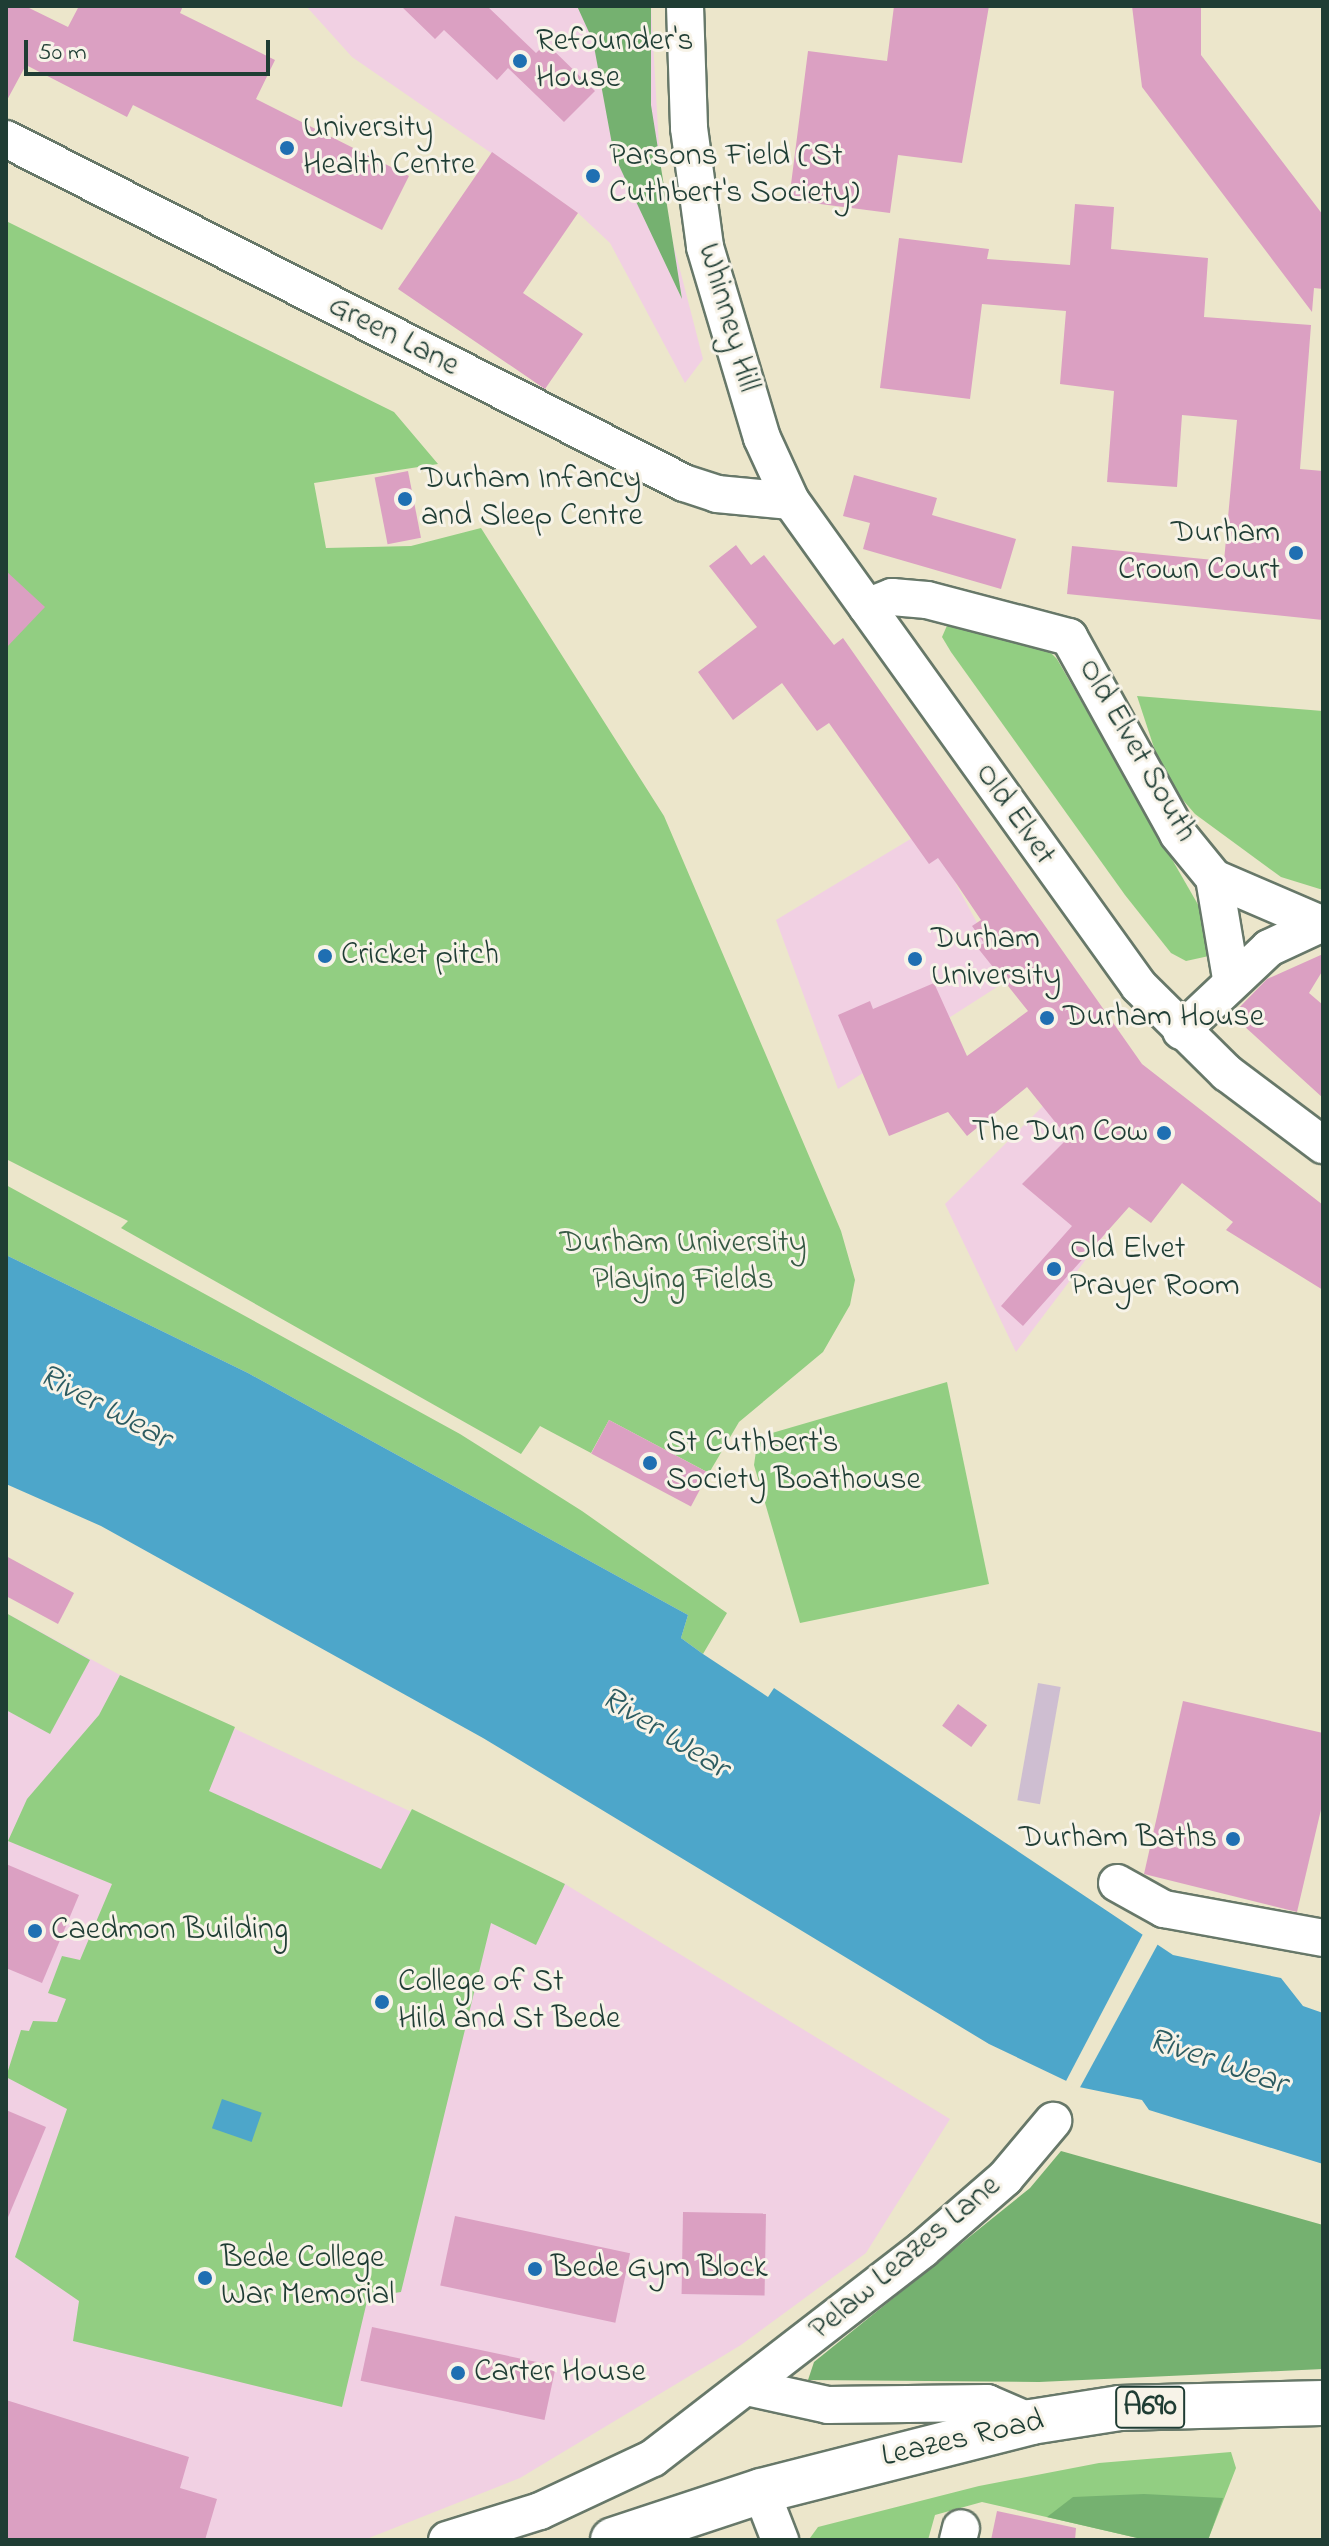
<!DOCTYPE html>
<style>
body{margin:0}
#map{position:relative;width:1329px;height:2546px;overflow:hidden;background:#ece6cb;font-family:"Indie Flower",sans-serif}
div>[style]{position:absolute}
.built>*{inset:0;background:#f1d0e3}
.industrial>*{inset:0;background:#cebed1;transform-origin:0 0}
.green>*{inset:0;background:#92ce82}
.forest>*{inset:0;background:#75b170}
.water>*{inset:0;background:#4da6ca;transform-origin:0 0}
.pier>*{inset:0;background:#ece6cb}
.building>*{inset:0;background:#dba0c2;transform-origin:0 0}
.roads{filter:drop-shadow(2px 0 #677869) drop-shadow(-2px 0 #677869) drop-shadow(0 2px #677869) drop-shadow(0 -2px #677869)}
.street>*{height:36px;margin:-18px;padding:0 18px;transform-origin:18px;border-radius:18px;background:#fff}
.highway>*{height:44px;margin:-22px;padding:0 22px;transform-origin:22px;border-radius:22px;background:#fff}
.dots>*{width:22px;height:22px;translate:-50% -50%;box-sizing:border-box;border:4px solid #f7f3e8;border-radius:50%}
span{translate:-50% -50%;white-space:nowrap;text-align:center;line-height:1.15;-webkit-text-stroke:6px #f7f3e8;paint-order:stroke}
.shield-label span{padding:2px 6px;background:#f7f3e8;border:2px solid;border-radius:6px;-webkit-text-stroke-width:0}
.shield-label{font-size:30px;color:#1f3d34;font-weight:700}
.poi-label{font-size:32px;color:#1f3d34}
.left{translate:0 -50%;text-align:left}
.right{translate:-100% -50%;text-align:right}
.street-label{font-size:32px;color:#1f3d34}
.park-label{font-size:32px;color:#365a44}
.water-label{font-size:34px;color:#2d5c61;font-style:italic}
.frame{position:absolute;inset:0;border:8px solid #1f3d34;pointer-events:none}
.scale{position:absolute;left:24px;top:40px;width:246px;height:36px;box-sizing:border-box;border:4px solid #1f3d34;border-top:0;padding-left:10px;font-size:24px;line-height:28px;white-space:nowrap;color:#1f3d34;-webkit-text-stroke:6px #f7f3e8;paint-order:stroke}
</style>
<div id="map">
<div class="built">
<i style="clip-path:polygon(306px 6px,651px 6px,662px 200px,703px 359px,685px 383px,610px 243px,578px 213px,352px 57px)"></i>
<i style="clip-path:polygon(962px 808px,956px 884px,1008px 980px,838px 1089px,776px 920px)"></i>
<i style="clip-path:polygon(1052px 1097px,1127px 1205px,1016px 1352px,945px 1204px)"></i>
<i style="clip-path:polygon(6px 1613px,120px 1675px,565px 1884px,950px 2119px,866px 2253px,741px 2345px,520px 2478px,364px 2540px,6px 2540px)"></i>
</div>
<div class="industrial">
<i style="left:1038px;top:1683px;width:23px;height:119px;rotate:10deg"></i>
</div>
<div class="green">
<i style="clip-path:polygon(6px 221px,394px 412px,438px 464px,314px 483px,326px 548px,411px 546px,481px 528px,664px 816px,841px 1231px,855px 1280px,850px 1305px,823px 1352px,739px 1422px,709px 1473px,609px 1420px,591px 1453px,540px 1426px,521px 1454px,121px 1228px,128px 1221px,6px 1159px)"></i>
<i style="clip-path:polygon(949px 621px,1047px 649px,1057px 659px,1208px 922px,1209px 956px,1186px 961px,1171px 953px,1125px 895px,951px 652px,942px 637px)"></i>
<i style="clip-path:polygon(1137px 696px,1323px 711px,1323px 890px,1281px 877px,1195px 814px,1164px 778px)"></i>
<i style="clip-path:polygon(6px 1185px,460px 1434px,582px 1511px,727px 1613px,703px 1654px,681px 1638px,688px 1615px,248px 1373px,6px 1255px)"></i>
<i style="clip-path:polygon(947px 1382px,989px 1584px,800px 1623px,754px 1465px,757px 1444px,772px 1433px)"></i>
<i style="clip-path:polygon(6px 1613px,90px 1660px,50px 1734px,6px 1710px)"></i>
<i style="clip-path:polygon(120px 1675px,235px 1727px,209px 1791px,381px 1869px,412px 1809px,565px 1884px,536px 1945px,491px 1923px,401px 2292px,368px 2297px,342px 2407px,73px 2341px,79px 2301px,15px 2257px,67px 2109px,6px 2077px,21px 2030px,29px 2031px,33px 2021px,57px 2022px,66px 1999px,48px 1993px,62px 1956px,80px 1960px,112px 1884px,8px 1841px,27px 1799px,99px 1715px)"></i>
<i style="clip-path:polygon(1231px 2452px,1236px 2468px,1208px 2540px,1146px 2540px,982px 2502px,935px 2515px,928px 2540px,810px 2538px,818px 2527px,979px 2486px,1099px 2463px)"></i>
</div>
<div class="forest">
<i style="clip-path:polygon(577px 6px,651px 6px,651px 105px,682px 299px,614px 155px,593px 41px)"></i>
<i style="clip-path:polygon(1061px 2151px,1323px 2225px,1323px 2369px,1039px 2382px,808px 2380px,814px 2362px,1030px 2188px)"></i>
<i style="clip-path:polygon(1144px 2494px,1223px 2498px,1208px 2540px,1146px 2540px,1047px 2517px,1073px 2497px)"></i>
</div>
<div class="water">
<i style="clip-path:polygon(6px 1255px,248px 1373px,688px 1615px,681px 1638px,703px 1654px,768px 1697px,774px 1688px,1173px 1955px,1281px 1978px,1303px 2006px,1323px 2013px,1323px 2164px,1149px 2110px,1142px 2100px,1079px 2087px,989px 2044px,483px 1738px,101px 1526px,6px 1484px)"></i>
<i style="left:222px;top:2099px;width:42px;height:31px;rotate:19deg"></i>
</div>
<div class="pier">
<i style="clip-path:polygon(1144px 1932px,1159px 1942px,1078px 2091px,1065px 2083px)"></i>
</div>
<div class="building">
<i style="clip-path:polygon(6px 6px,25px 6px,68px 27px,79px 6px,183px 6px,180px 13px,275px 60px,256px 99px,409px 176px,382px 230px,133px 105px,127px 117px,26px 65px,6px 102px)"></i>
<i style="clip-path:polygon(401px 6px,487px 6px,536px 53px,546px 43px,595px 91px,564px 122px,508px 68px,497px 80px,444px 30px,435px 39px)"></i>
<i style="clip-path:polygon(894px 6px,989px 6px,962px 163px,898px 155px,890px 213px,789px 200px,808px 51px,887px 61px)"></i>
<i style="clip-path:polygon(1132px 6px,1201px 6px,1201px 55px,1323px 215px,1323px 289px,1314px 288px,1312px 312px,1142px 87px)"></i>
<i style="clip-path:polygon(492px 152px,578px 213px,523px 293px,583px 334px,545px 389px,398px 289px)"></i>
<i style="clip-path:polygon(1075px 204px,1114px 207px,1111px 249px,1208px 258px,1204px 317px,1311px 325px,1300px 469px,1323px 471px,1323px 620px,1067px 594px,1072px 546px,1224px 561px,1237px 420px,1182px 415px,1177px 487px,1107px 482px,1114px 391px,1060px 384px,1066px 311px,982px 304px,970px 399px,880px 388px,899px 238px,989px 249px,987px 259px,1070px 265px)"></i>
<i style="left:408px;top:471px;width:68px;height:34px;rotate:79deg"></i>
<i style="clip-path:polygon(854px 475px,937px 498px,932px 515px,1016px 539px,1001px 589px,863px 549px,870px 523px,843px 516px)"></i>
<i style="clip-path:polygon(736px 545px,751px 565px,764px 555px,834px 645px,843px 638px,1142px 1064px,1323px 1205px,1323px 1290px,1226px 1230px,1233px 1222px,1182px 1183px,1151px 1223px,1129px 1207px,1023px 1326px,1001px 1306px,1072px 1226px,1022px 1184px,1068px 1138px,1027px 1087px,967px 1136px,948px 1112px,889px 1136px,838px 1015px,870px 1001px,873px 1009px,934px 983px,967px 1056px,1028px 1011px,977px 947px,984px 943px,972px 926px,981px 920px,956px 883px,938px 858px,929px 864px,829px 723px,817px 731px,782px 683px,733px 720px,698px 672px,757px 627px,709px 566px)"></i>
<i style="clip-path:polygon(6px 571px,45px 607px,6px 648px)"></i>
<i style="clip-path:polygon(1323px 954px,1323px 970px,1309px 993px,1323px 1005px,1323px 1098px,1232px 1015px,1267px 979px)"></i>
<i style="left:609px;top:1420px;width:113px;height:38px;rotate:28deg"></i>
<i style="clip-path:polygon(6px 1556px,74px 1593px,58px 1624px,6px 1596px)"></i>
<i style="clip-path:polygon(1183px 1701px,1323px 1733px,1323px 1801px,1297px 1912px,1144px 1874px)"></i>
<i style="left:958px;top:1704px;width:36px;height:27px;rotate:36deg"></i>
<i style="clip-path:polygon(6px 1864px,79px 1895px,42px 1983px,6px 1968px)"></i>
<i style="clip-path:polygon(6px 2110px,46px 2127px,6px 2222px)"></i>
<i style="left:683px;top:2212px;width:83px;height:82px;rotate:1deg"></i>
<i style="left:455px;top:2216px;width:179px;height:71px;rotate:12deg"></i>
<i style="left:372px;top:2327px;width:188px;height:55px;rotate:12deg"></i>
<i style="clip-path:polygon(6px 2400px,189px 2457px,180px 2488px,217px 2499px,205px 2540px,6px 2540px)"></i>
<i style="clip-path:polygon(997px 2511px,1076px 2528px,1075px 2540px,991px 2540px)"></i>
</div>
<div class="roads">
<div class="street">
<i style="left:685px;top:6px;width:122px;rotate:88.1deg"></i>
<i style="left:689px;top:128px;width:120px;rotate:82.3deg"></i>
<i style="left:705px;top:247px;width:199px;rotate:73.4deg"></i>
<i style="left:762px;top:438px;width:69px;rotate:65.3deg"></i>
<i style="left:791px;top:501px;width:597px;rotate:54.34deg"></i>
<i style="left:1139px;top:986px;width:124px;rotate:44.7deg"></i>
<i style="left:1227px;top:1073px;width:120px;rotate:36.9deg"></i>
<i style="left:6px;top:139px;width:760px;rotate:26.9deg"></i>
<i style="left:684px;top:483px;width:35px;rotate:18deg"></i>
<i style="left:717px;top:494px;width:74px;rotate:5.4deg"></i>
<i style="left:867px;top:607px;width:27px;rotate:-22deg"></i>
<i style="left:892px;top:597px;width:35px;rotate:5deg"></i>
<i style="left:927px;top:600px;width:147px;rotate:14.6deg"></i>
<i style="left:1069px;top:637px;width:225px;rotate:61deg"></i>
<i style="left:1178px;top:834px;width:57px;rotate:50.7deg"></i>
<i style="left:1214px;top:878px;width:119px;rotate:23.3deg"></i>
<i style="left:1214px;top:878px;width:101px;rotate:80.4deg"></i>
<i style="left:1181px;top:1031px;width:121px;rotate:-43.3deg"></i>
<i style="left:1269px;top:948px;width:54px;rotate:-25.1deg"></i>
<i style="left:1117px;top:1883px;width:54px;rotate:29deg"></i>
<i style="left:1164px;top:1909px;width:162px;rotate:10.3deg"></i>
<i style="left:751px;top:2388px;width:79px;rotate:12.4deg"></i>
<i style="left:828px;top:2405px;width:159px;rotate:-0.7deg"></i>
<i style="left:987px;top:2403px;width:48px;rotate:23.4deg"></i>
<i style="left:761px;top:2491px;width:53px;rotate:68.8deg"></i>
<i style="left:447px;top:2540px;width:97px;rotate:-17.3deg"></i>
<i style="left:540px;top:2511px;width:125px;rotate:-25.1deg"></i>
<i style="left:653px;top:2458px;width:340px;rotate:-37.7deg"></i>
<i style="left:922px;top:2250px;width:110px;rotate:-40.9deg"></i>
<i style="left:1005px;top:2178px;width:75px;rotate:-49.9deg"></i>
<i style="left:958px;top:2540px;width:12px;rotate:-76deg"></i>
</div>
<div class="highway">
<i style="left:613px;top:2540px;width:156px;rotate:-18.3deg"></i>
<i style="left:761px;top:2491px;width:279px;rotate:-14.3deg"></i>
<i style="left:1031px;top:2422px;width:90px;rotate:-8.9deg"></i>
<i style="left:1120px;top:2408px;width:203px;rotate:-1.4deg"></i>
</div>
</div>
<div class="dots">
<i style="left:520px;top:61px;background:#1f6fb2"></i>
<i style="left:287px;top:148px;background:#1f6fb2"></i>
<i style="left:593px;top:176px;background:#1f6fb2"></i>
<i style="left:405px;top:499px;background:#1f6fb2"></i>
<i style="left:1296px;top:553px;background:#1f6fb2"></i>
<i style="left:325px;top:956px;background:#1f6fb2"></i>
<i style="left:915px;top:959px;background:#1f6fb2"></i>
<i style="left:1047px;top:1018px;background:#1f6fb2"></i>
<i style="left:1164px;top:1133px;background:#1f6fb2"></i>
<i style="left:1054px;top:1269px;background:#1f6fb2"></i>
<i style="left:650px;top:1463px;background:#1f6fb2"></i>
<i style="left:1233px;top:1839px;background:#1f6fb2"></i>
<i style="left:35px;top:1931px;background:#1f6fb2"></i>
<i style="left:382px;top:2002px;background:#1f6fb2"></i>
<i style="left:535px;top:2269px;background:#1f6fb2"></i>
<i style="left:205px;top:2278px;background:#1f6fb2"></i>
<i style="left:458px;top:2373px;background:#1f6fb2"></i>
</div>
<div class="shield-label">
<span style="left:1150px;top:2407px">A690</span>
</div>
<div class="poi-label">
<span class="left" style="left:536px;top:61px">Refounder's<br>House</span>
<span class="left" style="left:303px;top:148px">University<br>Health Centre</span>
<span class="left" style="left:609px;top:176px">Parsons Field (St<br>Cuthbert's Society)</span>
<span class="left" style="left:421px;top:499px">Durham Infancy<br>and Sleep Centre</span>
<span class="right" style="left:1280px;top:553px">Durham<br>Crown Court</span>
<span class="left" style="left:931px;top:959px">Durham<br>University</span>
<span class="left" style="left:341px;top:956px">Cricket pitch</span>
<span class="left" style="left:1063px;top:1018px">Durham House</span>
<span class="right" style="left:1148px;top:1133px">The Dun Cow</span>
<span class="left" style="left:1070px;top:1269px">Old Elvet<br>Prayer Room</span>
<span class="left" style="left:666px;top:1463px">St Cuthbert's<br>Society Boathouse</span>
<span class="right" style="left:1217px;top:1839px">Durham Baths</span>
<span class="left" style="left:51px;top:1931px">Caedmon Building</span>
<span class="left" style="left:398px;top:2002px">College of St<br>Hild and St Bede</span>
<span class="left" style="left:221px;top:2278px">Bede College<br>War Memorial</span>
<span class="left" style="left:551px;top:2269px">Bede Gym Block</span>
<span class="left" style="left:474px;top:2373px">Carter House</span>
</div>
<div class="street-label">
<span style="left:727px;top:318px;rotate:74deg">Whinney Hill</span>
<span style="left:393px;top:337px;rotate:27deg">Green Lane</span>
<span style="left:1136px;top:751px;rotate:60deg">Old Elvet South</span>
<span style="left:1014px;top:815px;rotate:55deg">Old Elvet</span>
<span style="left:906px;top:2259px;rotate:-40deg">Pelaw Leazes Lane</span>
<span style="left:963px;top:2440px;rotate:-13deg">Leazes Road</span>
</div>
<div class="park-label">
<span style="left:683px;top:1263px">Durham University<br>Playing Fields</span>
</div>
<div class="water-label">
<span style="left:104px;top:1408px;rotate:28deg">River Wear</span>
<span style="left:664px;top:1734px;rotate:32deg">River Wear</span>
<span style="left:1217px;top:2063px;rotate:19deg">River Wear</span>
</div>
<div class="frame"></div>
<div class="scale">50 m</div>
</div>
